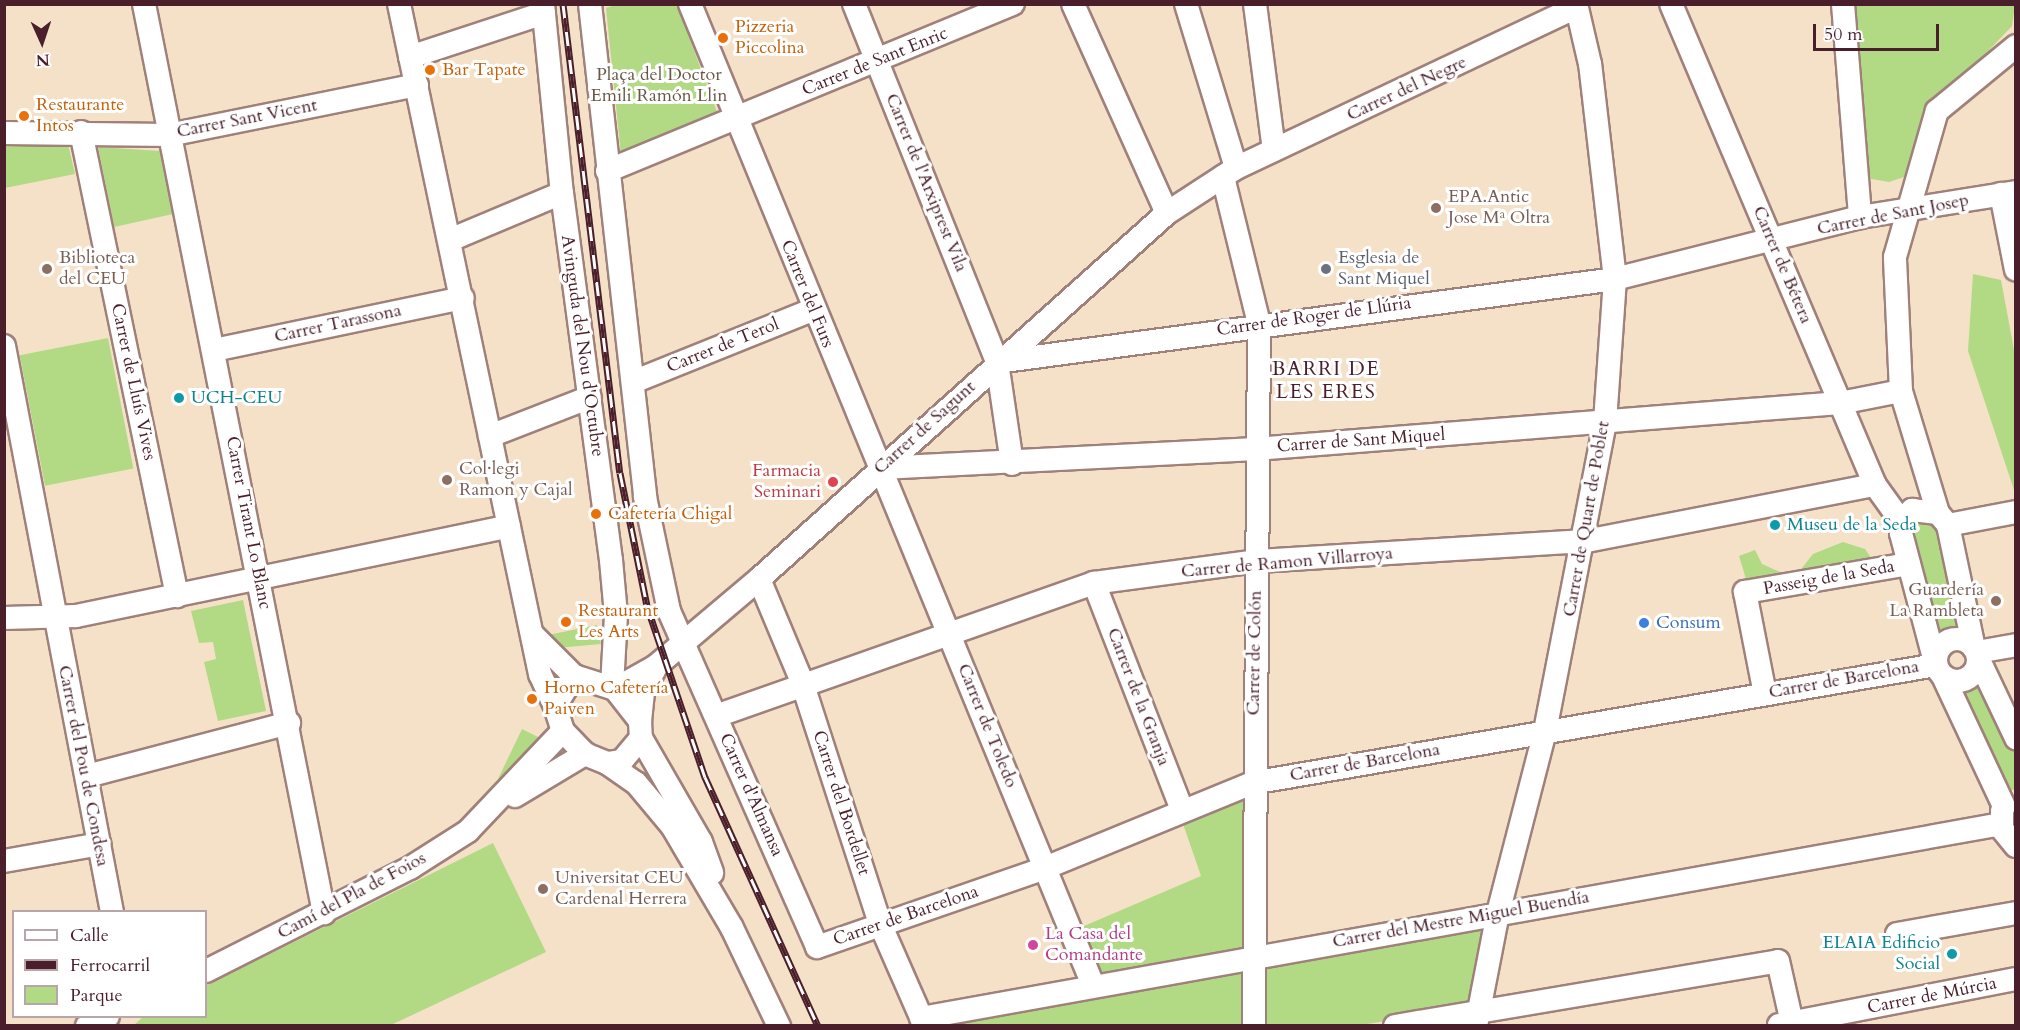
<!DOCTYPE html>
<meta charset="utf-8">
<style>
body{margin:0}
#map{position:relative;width:2020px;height:1030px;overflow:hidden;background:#f5e1c8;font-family:Cardo,serif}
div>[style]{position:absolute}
.green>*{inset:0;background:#b2da84;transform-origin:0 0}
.roads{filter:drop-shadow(2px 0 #a0807a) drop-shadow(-2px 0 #a0807a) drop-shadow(0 2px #a0807a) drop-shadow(0 -2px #a0807a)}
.minor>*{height:22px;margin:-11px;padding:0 11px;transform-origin:11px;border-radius:11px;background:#fff}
.minor>.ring{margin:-11px;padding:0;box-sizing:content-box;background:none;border:22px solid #fff;border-radius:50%}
.rail>*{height:7px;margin-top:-3.5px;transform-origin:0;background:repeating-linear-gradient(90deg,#fff 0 14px,#4a1f2b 0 28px);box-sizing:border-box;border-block:2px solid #4a1f2b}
.dots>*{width:16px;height:16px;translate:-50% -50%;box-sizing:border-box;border:3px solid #fff;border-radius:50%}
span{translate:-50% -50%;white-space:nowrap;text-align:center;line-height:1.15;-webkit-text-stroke:6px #fff;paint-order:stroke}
.food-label{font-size:18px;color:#c56008}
.left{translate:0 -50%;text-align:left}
.street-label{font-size:18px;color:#4a1f2b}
.park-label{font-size:18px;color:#695746}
.education-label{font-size:18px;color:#785e54}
.right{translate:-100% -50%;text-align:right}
.worship-label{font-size:18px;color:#5b616d}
.culture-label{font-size:18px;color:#0d838f}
.health-label{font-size:18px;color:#be3a42}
.shop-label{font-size:18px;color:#366cbe}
.hotel-label{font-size:18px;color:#b23c85}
.neighbourhood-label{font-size:20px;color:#4a1f2b;letter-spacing:1.5px}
.frame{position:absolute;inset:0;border:6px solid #4a1f2b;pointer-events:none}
.legend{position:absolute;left:12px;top:910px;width:195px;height:108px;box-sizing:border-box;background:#fff;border:2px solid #b7a5aa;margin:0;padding:8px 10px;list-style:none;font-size:18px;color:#4a1f2b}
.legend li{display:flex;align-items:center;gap:12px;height:30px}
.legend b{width:30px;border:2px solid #b7a5aa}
.north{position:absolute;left:12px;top:12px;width:60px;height:60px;-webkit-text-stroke:4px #fff;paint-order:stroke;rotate:177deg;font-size:16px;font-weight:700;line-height:24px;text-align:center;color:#4a1f2b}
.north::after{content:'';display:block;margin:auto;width:21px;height:27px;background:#4a1f2b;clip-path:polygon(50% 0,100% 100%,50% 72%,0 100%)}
.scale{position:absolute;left:1813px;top:24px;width:126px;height:27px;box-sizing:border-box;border:3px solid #4a1f2b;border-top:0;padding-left:8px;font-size:18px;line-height:21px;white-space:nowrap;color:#4a1f2b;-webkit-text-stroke:4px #fff;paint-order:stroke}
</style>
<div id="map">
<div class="green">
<i style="clip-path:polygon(615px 5px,677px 5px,719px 117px,621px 155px,606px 8px)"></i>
<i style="clip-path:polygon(1856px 5px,2015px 5px,2012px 26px,1932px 110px,1904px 177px,1889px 182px,1866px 178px)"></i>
<i style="clip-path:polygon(5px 144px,68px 144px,75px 174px,5px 188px)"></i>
<i style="clip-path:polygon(98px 147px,160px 151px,173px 214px,114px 227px)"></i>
<i style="clip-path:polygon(1973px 274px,2001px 280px,2015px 355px,2015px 493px,1968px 351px)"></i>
<i style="left:108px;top:338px;width:133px;height:90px;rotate:79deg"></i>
<i style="clip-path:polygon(1916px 519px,1935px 526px,1963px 633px,1939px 640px,1909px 527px)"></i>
<i style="clip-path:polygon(1843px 542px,1865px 549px,1874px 562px,1795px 577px,1813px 554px)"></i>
<i style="clip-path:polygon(1755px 550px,1762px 564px,1787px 575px,1752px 583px,1746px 579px,1739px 556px)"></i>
<i style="clip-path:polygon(243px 600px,266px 711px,218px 721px,204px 662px,216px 659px,213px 642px,199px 643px,191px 611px)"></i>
<i style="clip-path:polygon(597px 625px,601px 644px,557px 648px,548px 635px)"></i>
<i style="clip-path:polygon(1982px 680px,2015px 751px,2015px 789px,2007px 792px,1955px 691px)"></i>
<i style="clip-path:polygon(522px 729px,542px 739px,502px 781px,498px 779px)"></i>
<i style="clip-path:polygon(1248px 791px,1252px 955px,1098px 981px,1077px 929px,1201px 876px,1181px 818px)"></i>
<i style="clip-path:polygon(493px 843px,546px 952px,391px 1025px,134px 1025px,143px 1017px,206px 1016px,206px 986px)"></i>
<i style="clip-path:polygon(1494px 919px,1473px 1007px,1361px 1025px,1258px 1026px,1259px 961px)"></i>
<i style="clip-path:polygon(1250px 963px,1250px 1025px,935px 1026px)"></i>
</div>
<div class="roads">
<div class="minor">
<i style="left:144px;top:4px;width:927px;rotate:78.8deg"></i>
<i style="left:399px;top:4px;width:685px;rotate:78.12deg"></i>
<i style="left:540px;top:674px;width:35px;rotate:65deg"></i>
<i style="left:543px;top:4px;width:190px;rotate:84.3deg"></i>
<i style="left:562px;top:193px;width:370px;rotate:82.4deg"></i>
<i style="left:611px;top:560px;width:55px;rotate:84.8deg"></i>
<i style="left:616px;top:615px;width:72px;rotate:93.2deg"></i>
<i style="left:590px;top:4px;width:496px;rotate:83.6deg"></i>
<i style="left:645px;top:497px;width:116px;rotate:78.1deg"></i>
<i style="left:669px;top:611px;width:367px;rotate:66.2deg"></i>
<i style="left:817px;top:947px;width:241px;rotate:-19.1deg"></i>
<i style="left:1045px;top:868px;width:224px;rotate:-22.3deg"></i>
<i style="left:1252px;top:783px;width:694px;rotate:-9.79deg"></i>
<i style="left:690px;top:4px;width:1061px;rotate:67.67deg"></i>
<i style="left:854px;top:4px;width:386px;rotate:68.2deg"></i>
<i style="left:997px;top:362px;width:103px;rotate:81.6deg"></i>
<i style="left:1073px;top:4px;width:229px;rotate:65.8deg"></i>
<i style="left:1186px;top:4px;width:171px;rotate:73deg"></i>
<i style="left:1255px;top:4px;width:147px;rotate:82.6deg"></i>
<i style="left:1671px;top:4px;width:522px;rotate:67.02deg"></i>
<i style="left:1875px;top:485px;width:44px;rotate:54.2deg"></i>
<i style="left:1843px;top:4px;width:214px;rotate:85.4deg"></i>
<i style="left:410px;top:57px;width:141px;rotate:-18.2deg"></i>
<i style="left:81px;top:132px;width:474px;rotate:78.3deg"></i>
<i style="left:4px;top:133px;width:165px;rotate:0.7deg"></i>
<i style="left:169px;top:135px;width:253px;rotate:-11.4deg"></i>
<i style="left:607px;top:171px;width:439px;rotate:-22.4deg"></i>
<i style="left:1223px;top:177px;width:151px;rotate:76.2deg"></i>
<i style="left:1259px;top:324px;width:702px;rotate:90.41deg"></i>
<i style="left:2001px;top:194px;width:77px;rotate:78.8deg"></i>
<i style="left:450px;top:240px;width:121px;rotate:-22.8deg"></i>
<i style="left:4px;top:346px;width:576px;rotate:79.2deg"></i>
<i style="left:214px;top:350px;width:254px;rotate:-11.8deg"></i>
<i style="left:997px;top:362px;width:624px;rotate:-7.65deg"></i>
<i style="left:1615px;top:279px;width:253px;rotate:-14.2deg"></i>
<i style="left:1860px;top:217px;width:158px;rotate:-9.1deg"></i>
<i style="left:633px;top:382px;width:193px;rotate:-21.9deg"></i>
<i style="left:490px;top:436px;width:107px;rotate:-21.3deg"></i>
<i style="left:882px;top:468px;width:373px;rotate:-2.9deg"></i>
<i style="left:1255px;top:449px;width:587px;rotate:-4.5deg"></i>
<i style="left:1840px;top:403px;width:62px;rotate:-11.1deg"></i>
<i style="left:1938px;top:513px;width:127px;rotate:-106.9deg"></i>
<i style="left:1901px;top:391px;width:134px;rotate:-92.6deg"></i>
<i style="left:1895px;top:257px;width:152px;rotate:-74deg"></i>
<i style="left:1937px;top:111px;width:102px;rotate:-39.4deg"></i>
<i style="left:1948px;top:525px;width:69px;rotate:-10.8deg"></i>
<i style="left:759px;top:579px;width:112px;rotate:67.3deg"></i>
<i style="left:802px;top:682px;width:256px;rotate:72.1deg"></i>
<i style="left:881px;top:926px;width:109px;rotate:66.3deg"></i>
<i style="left:1094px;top:583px;width:243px;rotate:68.8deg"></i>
<i style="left:4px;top:618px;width:72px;rotate:-1.6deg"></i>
<i style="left:76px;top:616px;width:442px;rotate:-11.7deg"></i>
<i style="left:532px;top:634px;width:59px;rotate:45deg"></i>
<i class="ring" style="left:1936px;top:639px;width:20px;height:20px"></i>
<i style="left:1977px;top:652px;width:40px;rotate:-10deg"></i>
<i style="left:1978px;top:658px;width:89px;rotate:64.6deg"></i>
<i style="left:1935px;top:662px;width:133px;rotate:-104.8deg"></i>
<i style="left:1901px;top:533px;width:12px;rotate:-90deg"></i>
<i style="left:1901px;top:521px;width:16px;rotate:-45deg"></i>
<i style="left:1912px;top:510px;width:26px;rotate:7deg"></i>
<i style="left:1938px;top:513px;width:16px;rotate:50deg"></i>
<i style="left:1948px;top:525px;width:126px;rotate:78.1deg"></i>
<i style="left:574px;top:676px;width:43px;rotate:17.6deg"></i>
<i style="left:615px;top:689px;width:41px;rotate:52deg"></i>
<i style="left:640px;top:721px;width:17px;rotate:87deg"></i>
<i style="left:641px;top:738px;width:30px;rotate:130deg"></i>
<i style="left:622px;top:761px;width:15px;rotate:172deg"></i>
<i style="left:607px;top:763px;width:24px;rotate:-158deg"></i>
<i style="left:585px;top:754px;width:32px;rotate:-134deg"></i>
<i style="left:563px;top:731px;width:26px;rotate:-108deg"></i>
<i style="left:555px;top:706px;width:36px;rotate:-58deg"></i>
<i style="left:1943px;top:676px;width:144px;rotate:64.9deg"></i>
<i style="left:615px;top:689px;width:47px;rotate:-29.3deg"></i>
<i style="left:656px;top:666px;width:135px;rotate:-40.2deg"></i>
<i style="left:759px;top:579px;width:548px;rotate:-41.89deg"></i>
<i style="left:1167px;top:213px;width:82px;rotate:-33.1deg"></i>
<i style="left:1236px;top:168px;width:376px;rotate:-25.3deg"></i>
<i style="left:1765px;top:694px;width:104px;rotate:-101.1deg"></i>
<i style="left:1745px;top:592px;width:166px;rotate:-9.7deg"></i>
<i style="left:716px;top:716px;width:401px;rotate:-19.4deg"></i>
<i style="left:1094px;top:583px;width:164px;rotate:-7.7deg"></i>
<i style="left:1257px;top:561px;width:330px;rotate:-3.5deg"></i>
<i style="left:1586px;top:541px;width:294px;rotate:-11deg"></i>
<i style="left:640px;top:721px;width:29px;rotate:-84deg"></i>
<i style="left:643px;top:692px;width:29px;rotate:-63deg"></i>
<i style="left:641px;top:738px;width:120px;rotate:60deg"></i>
<i style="left:701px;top:842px;width:33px;rotate:70deg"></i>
<i style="left:607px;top:763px;width:35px;rotate:35deg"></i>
<i style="left:636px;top:783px;width:56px;rotate:50.1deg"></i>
<i style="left:672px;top:826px;width:118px;rotate:59.5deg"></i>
<i style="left:732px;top:928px;width:109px;rotate:64.4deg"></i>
<i style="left:87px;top:776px;width:209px;rotate:-14.7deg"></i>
<i style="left:515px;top:796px;width:82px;rotate:-31deg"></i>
<i style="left:2002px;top:811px;width:18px;rotate:90deg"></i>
<i style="left:2002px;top:829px;width:22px;rotate:51deg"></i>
<i style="left:4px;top:861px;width:97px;rotate:-10deg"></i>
<i style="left:1897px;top:934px;width:121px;rotate:-10deg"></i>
<i style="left:206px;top:971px;width:229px;rotate:-26.8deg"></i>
<i style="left:410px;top:868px;width:69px;rotate:-32.5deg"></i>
<i style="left:468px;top:831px;width:138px;rotate:-46.5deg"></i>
<i style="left:921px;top:1018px;width:1097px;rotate:-10.18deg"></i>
<i style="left:1779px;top:1025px;width:241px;rotate:-11deg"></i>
<i style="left:87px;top:1026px;width:23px;rotate:-25deg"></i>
<i style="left:1395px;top:1026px;width:388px;rotate:-9.6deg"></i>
<i style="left:1778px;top:961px;width:64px;rotate:77.3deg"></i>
<i style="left:1476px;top:1026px;width:115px;rotate:-79deg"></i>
<i style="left:1498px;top:913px;width:188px;rotate:-75.5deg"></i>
<i style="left:1545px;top:731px;width:315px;rotate:-79deg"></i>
<i style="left:1605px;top:422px;width:143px;rotate:-86deg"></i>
<i style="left:1615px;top:279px;width:216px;rotate:-96.6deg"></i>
<i style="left:1590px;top:64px;width:62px;rotate:-103.1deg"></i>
</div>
</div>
<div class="rail">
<i style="left:563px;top:4px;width:472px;rotate:83.1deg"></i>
<i style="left:620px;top:473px;width:136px;rotate:78.5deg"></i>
<i style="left:647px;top:606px;width:181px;rotate:71.3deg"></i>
<i style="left:705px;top:777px;width:273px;rotate:65.6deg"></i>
</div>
<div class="dots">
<i style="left:723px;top:38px;background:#e8710a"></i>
<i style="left:430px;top:70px;background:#e8710a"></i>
<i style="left:24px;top:116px;background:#e8710a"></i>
<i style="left:1436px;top:208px;background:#8d6e63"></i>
<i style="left:47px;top:269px;background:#8d6e63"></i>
<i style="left:1326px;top:269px;background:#6b7280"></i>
<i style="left:179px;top:398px;background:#0f9aa8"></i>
<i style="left:447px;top:480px;background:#8d6e63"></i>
<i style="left:833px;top:482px;background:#e0444e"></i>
<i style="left:596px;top:514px;background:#e8710a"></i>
<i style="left:1775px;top:525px;background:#0f9aa8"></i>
<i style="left:1996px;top:601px;background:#8d6e63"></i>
<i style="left:566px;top:622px;background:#e8710a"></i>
<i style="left:1644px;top:623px;background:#3f7fe0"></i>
<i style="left:532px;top:699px;background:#e8710a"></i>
<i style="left:543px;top:889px;background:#8d6e63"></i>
<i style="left:1033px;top:945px;background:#d1479c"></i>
<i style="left:1952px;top:954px;background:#0f9aa8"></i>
</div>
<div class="food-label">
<span class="left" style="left:735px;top:38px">Pizzeria<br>Piccolina</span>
<span class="left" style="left:442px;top:70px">Bar Tapate</span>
<span class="left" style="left:36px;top:116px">Restaurante<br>Intos</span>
<span class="left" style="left:608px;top:514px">Cafetería Chigal</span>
<span class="left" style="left:578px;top:622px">Restaurant<br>Les Arts</span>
<span class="left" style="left:544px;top:699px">Horno Cafetería<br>Paiven</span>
</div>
<div class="street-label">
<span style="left:875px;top:62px;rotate:-22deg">Carrer de Sant Enric</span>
<span style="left:1407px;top:89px;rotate:-25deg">Carrer del Negre</span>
<span style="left:247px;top:119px;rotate:-11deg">Carrer Sant Vicent</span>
<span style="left:926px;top:183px;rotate:68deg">Carrer de l'Arxiprest Vila</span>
<span style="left:1893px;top:215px;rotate:-11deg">Carrer de Sant Josep</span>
<span style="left:1782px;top:265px;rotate:67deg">Carrer de Bétera</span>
<span style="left:807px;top:294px;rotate:68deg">Carrer del Furs</span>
<span style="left:1314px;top:317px;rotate:-8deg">Carrer de Roger de Llúria</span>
<span style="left:338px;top:324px;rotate:-12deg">Carrer Tarassona</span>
<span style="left:582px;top:346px;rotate:82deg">Avinguda del Nou d'Octubre</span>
<span style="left:723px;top:346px;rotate:-22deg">Carrer de Terol</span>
<span style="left:133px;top:382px;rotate:78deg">Carrer de Lluís Vives</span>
<span style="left:925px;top:428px;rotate:-42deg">Carrer de Sagunt</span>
<span style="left:1361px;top:441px;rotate:-4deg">Carrer de Sant Miquel</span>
<span style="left:1587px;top:519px;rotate:-80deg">Carrer de Quart de Poblet</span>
<span style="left:248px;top:523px;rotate:79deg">Carrer Tirant Lo Blanc</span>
<span style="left:1287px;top:563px;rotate:-5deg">Carrer de Ramon Villarroya</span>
<span style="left:1829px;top:578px;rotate:-10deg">Passeig de la Seda</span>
<span style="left:1255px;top:653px;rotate:-89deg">Carrer de Colón</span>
<span style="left:1844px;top:680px;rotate:-10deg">Carrer de Barcelona</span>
<span style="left:1138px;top:697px;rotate:69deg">Carrer de la Granja</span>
<span style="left:987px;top:726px;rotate:68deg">Carrer de Toledo</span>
<span style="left:1365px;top:763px;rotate:-10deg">Carrer de Barcelona</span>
<span style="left:83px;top:766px;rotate:79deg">Carrer del Pou de Condesa</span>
<span style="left:751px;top:795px;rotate:66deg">Carrer d'Almansa</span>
<span style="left:841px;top:803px;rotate:72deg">Carrer del Bordellet</span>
<span style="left:352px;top:896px;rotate:-28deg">Camí del Pla de Foios</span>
<span style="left:906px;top:916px;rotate:-19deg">Carrer de Barcelona</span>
<span style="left:1461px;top:920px;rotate:-10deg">Carrer del Mestre Miguel Buendía</span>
<span style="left:1932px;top:996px;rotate:-11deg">Carrer de Múrcia</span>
</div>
<div class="park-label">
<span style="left:659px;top:86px">Plaça del Doctor<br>Emili Ramón Llin</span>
</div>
<div class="education-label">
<span class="left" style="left:1448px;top:208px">EPA.Antic<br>Jose Mª Oltra</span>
<span class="left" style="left:59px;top:269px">Biblioteca<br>del CEU</span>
<span class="left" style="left:459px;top:480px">Col·legi<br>Ramon y Cajal</span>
<span class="right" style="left:1984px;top:601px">Guardería<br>La Rambleta</span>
<span class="left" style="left:555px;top:889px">Universitat CEU<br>Cardenal Herrera</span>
</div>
<div class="worship-label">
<span class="left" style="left:1338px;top:269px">Esglesia de<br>Sant Miquel</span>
</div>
<div class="culture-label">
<span class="left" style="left:191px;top:398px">UCH-CEU</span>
<span class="left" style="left:1787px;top:525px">Museu de la Seda</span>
<span class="right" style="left:1940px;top:954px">ELAIA Edificio<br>Social</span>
</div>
<div class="health-label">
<span class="right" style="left:821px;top:482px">Farmacia<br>Seminari</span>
</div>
<div class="shop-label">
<span class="left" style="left:1656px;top:623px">Consum</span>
</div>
<div class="hotel-label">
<span class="left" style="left:1045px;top:945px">La Casa del<br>Comandante</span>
</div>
<div class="neighbourhood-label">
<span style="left:1326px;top:380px">BARRI DE<br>LES ERES</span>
</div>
<div class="frame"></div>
<ul class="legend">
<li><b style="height:8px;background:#fff"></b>Calle</li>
<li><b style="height:8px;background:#4a1f2b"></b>Ferrocarril</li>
<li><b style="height:16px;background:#b2da84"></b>Parque</li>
</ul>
<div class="north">N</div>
<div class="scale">50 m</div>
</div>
